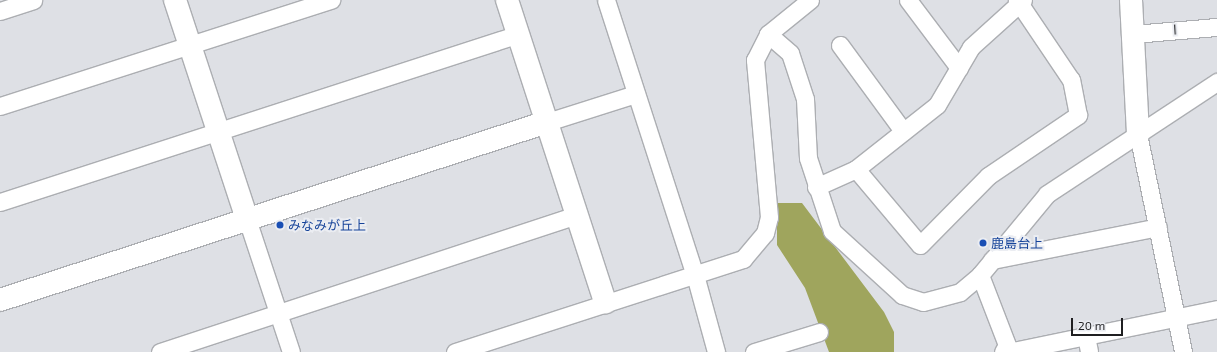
<!DOCTYPE html>
<meta charset="utf-8">
<style>
body{margin:0}
#map{position:relative;width:1217px;height:352px;overflow:hidden;background:#dee0e5;font-family:"Exo 2","Noto Sans JP",sans-serif}
div>[style]{position:absolute}
.forest>*{inset:0;background:#9fa55d}
.roads{filter:drop-shadow(1px 0 #acaeb2) drop-shadow(-1px 0 #acaeb2) drop-shadow(0 1px #acaeb2) drop-shadow(0 -1px #acaeb2)}
.street>*{height:17px;margin:-8.5px;padding:0 8.5px;transform-origin:8.5px;border-radius:8.5px;background:#fff}
.secondary>*{height:22px;margin:-11px;padding:0 11px;transform-origin:11px;border-radius:11px;background:#fff}
.dots>*{width:11px;height:11px;translate:-50% -50%;box-sizing:border-box;border:2px solid #ebedf2;border-radius:50%}
span{translate:-50% -50%;white-space:nowrap;text-align:center;line-height:1.15;-webkit-text-stroke:4px #ebedf2;paint-order:stroke}
.street-label{font-size:13px;color:#1f1f21}
.transit-label{font-size:13px;color:#164399}
.left{translate:0 -50%;text-align:left}
.scale{position:absolute;left:1071px;top:318px;width:52px;height:18px;box-sizing:border-box;border:2px solid #1f1f21;border-top:0;padding-left:5px;font-size:12px;line-height:14px;white-space:nowrap;color:#1f1f21;-webkit-text-stroke:3px #ebedf2;paint-order:stroke}
</style>
<div id="map">
<div class="forest">
<i style="clip-path:polygon(777px 203px,802px 203px,884px 312px,894px 332px,894px 352px,829px 352px,805px 288px,777px 245px)"></i>
</div>
<div class="roads">
<div class="street">
<i style="left:606px;top:0;width:289px;rotate:72.1deg"></i>
<i style="left:695px;top:275px;width:80px;rotate:74.7deg"></i>
<i style="left:908px;top:0;width:85px;rotate:53.1deg"></i>
<i style="left:0;top:11px;width:35px;rotate:-18deg"></i>
<i style="left:768px;top:34px;width:54px;rotate:-39deg"></i>
<i style="left:1133px;top:34px;width:84px;rotate:-4.8deg"></i>
<i style="left:840px;top:45px;width:107px;rotate:53.8deg"></i>
<i style="left:0;top:106px;width:348px;rotate:-17.8deg"></i>
<i style="left:547px;top:122px;width:93px;rotate:-17.5deg"></i>
<i style="left:1138px;top:134px;width:223px;rotate:78.3deg"></i>
<i style="left:856px;top:169px;width:99px;rotate:49.9deg"></i>
<i style="left:920px;top:245px;width:97px;rotate:-45.4deg"></i>
<i style="left:988px;top:176px;width:109px;rotate:-34.1deg"></i>
<i style="left:1078px;top:115px;width:36px;rotate:-101deg"></i>
<i style="left:1071px;top:80px;width:97px;rotate:-124deg"></i>
<i style="left:816px;top:187px;width:44px;rotate:-24.2deg"></i>
<i style="left:856px;top:169px;width:103px;rotate:-38.3deg"></i>
<i style="left:937px;top:105px;width:67px;rotate:-59.6deg"></i>
<i style="left:971px;top:47px;width:70px;rotate:-42.1deg"></i>
<i style="left:0;top:202px;width:546px;rotate:-17.94deg"></i>
<i style="left:247px;top:219px;width:140px;rotate:71.7deg"></i>
<i style="left:992px;top:260px;width:169px;rotate:-11.2deg"></i>
<i style="left:980px;top:275px;width:75px;rotate:68.9deg"></i>
<i style="left:1007px;top:345px;width:8px;rotate:120deg"></i>
<i style="left:1086px;top:336px;width:134px;rotate:-11.6deg"></i>
<i style="left:160px;top:352px;width:439px;rotate:-18.2deg"></i>
<i style="left:455px;top:352px;width:303px;rotate:-17.9deg"></i>
<i style="left:743px;top:259px;width:34px;rotate:-50deg"></i>
<i style="left:765px;top:233px;width:16px;rotate:-76deg"></i>
<i style="left:769px;top:217px;width:158px;rotate:-95.1deg"></i>
<i style="left:755px;top:60px;width:29px;rotate:-63deg"></i>
<i style="left:768px;top:34px;width:29px;rotate:41deg"></i>
<i style="left:790px;top:53px;width:48px;rotate:71.9deg"></i>
<i style="left:805px;top:99px;width:59px;rotate:87.1deg"></i>
<i style="left:808px;top:158px;width:77px;rotate:71.8deg"></i>
<i style="left:832px;top:231px;width:95px;rotate:42.4deg"></i>
<i style="left:902px;top:295px;width:22px;rotate:18deg"></i>
<i style="left:923px;top:302px;width:38px;rotate:-15deg"></i>
<i style="left:960px;top:292px;width:26px;rotate:-40deg"></i>
<i style="left:980px;top:275px;width:105px;rotate:-50.4deg"></i>
<i style="left:1047px;top:194px;width:204px;rotate:-33.4deg"></i>
<i style="left:754px;top:352px;width:68px;rotate:-17.1deg"></i>
<i style="left:1008px;top:352px;width:80px;rotate:-11.6deg"></i>
<i style="left:1086px;top:336px;width:16px;rotate:79deg"></i>
</div>
<div class="secondary">
<i style="left:175px;top:0;width:231px;rotate:71.8deg"></i>
<i style="left:507px;top:0;width:318px;rotate:72deg"></i>
<i style="left:1131px;top:0;width:134px;rotate:87deg"></i>
<i style="left:0;top:300px;width:575px;rotate:-18.03deg"></i>
</div>
</div>
<div class="dots">
<i style="left:280px;top:225px;background:#1a4fb4"></i>
<i style="left:983px;top:243px;background:#1a4fb4"></i>
</div>
<div class="street-label">
<span style="left:1175px;top:30px;rotate:-4deg">I</span>
</div>
<div class="transit-label">
<span class="left" style="left:288px;top:225px">みなみが丘上</span>
<span class="left" style="left:991px;top:243px">鹿島台上</span>
</div>
<div class="scale">20 m</div>
</div>
